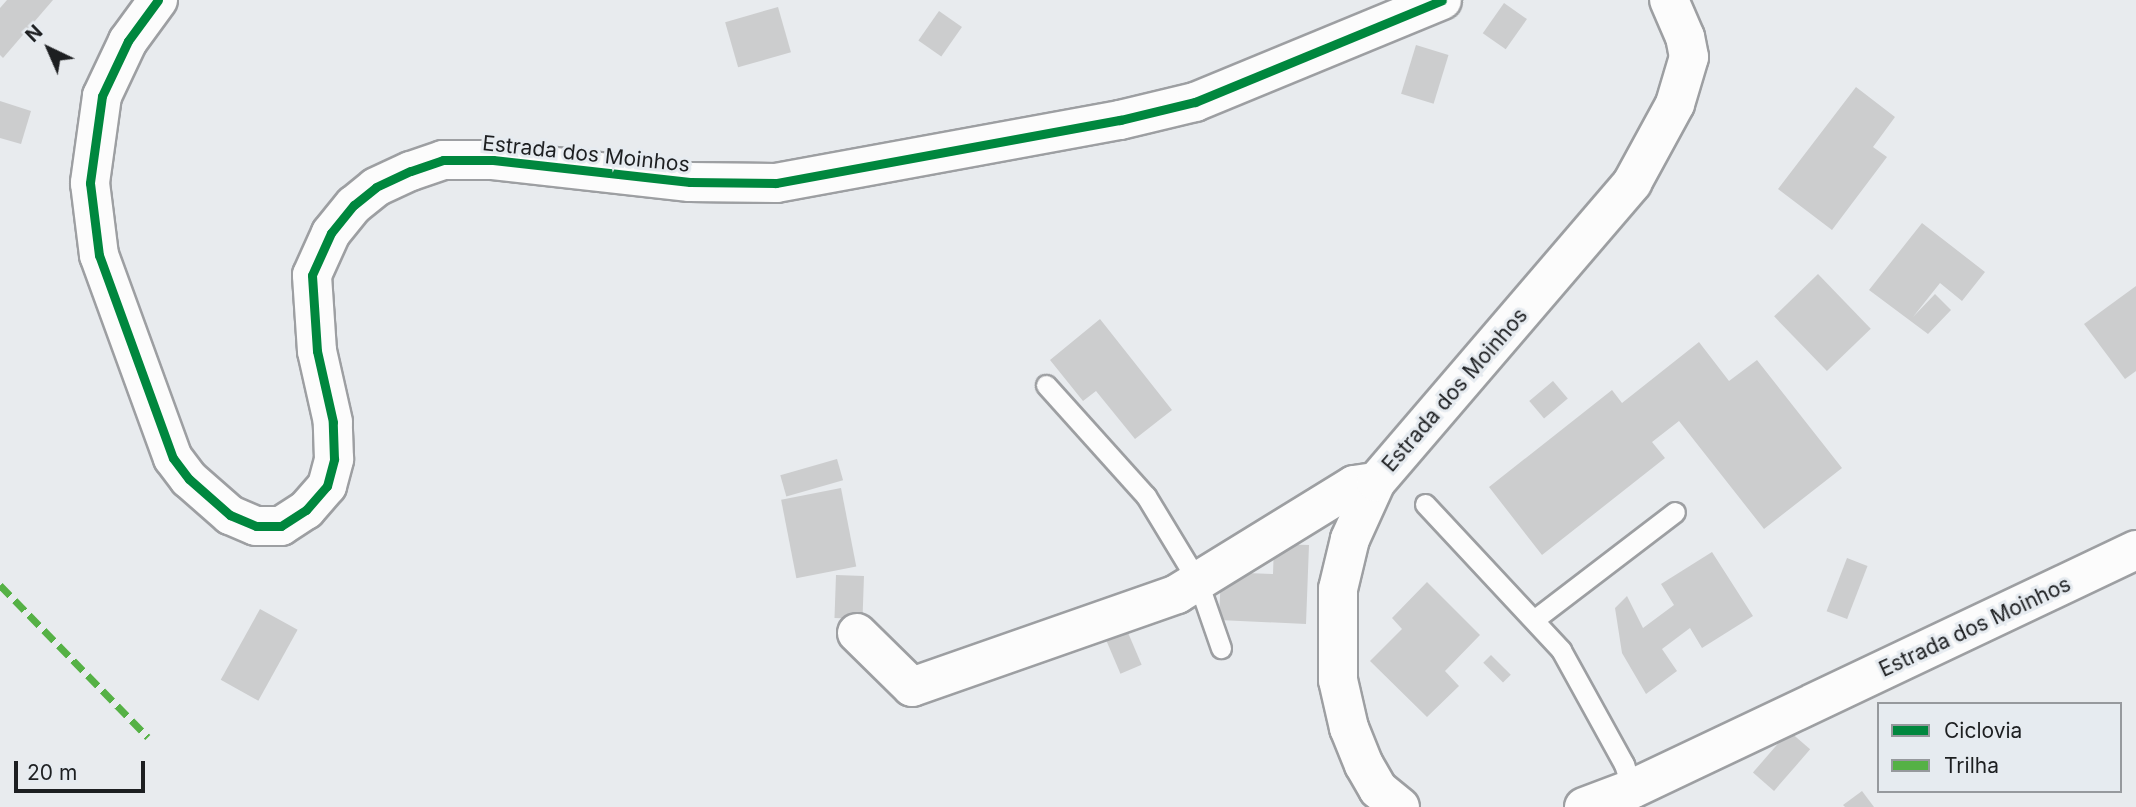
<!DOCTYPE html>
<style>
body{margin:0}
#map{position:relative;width:2136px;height:807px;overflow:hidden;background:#e8ebee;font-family:Inter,sans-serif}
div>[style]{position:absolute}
.building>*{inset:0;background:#cccdce;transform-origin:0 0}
.roads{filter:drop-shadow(2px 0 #9d9fa2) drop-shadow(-2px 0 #9d9fa2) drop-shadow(0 2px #9d9fa2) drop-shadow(0 -2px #9d9fa2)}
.lane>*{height:19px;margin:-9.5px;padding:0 9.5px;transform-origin:9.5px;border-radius:9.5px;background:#fcfcfc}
.street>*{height:38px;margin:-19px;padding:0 19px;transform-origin:19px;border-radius:19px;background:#fcfcfc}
.secondary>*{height:38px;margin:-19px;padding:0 19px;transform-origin:19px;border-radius:19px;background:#fcfcfc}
.quiet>*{height:7px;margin-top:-3.5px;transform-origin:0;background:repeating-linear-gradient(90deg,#55b145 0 14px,transparent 0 21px)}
.cycleway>*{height:9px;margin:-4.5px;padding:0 4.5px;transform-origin:4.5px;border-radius:4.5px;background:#00873e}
span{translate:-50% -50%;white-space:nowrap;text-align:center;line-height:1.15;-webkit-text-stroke:6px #e6ebf0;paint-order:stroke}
.street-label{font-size:21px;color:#1d1f21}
.legend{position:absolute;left:1877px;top:702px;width:245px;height:91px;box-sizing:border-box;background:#e6ebf0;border:2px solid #96999d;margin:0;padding:9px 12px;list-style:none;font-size:21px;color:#1d1f21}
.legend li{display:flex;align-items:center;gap:14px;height:35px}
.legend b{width:35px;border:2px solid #96999d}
.north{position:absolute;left:14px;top:14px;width:70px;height:70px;-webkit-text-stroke:5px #e6ebf0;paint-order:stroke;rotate:316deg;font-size:19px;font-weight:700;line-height:28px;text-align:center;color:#1d1f21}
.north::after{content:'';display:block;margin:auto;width:24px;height:32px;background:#1d1f21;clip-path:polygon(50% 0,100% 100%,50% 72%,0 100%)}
.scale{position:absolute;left:14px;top:761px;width:131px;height:32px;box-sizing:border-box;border:4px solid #1d1f21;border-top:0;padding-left:9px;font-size:21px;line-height:24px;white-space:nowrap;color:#1d1f21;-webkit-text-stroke:5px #e6ebf0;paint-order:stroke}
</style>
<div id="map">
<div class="building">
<i style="clip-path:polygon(7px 0,53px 0,3px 58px,0 55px,0 8px)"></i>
<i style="left:1504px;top:3px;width:28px;height:37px;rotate:35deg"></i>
<i style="left:778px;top:7px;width:47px;height:55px;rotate:74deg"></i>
<i style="left:939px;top:11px;width:28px;height:36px;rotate:35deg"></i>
<i style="left:1416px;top:45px;width:34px;height:51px;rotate:17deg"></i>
<i style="clip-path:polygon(1856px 87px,1895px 117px,1873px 147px,1887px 157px,1832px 230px,1778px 189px)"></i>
<i style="clip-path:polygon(0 101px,31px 111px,21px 144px,0 138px)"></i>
<i style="clip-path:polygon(1922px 223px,1985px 272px,1962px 301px,1940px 283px,1913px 317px,1935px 294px,1951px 310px,1928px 334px,1869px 290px)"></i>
<i style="left:1818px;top:274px;width:76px;height:61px;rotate:46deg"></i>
<i style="clip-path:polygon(2136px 286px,2136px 371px,2125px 379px,2084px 324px)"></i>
<i style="clip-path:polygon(1100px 319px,1172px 410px,1135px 439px,1096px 391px,1083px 401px,1050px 360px)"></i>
<i style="clip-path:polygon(1699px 342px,1729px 381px,1757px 360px,1842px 468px,1764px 529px,1679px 421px,1652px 442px,1665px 458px,1542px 555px,1489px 487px,1612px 390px,1622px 403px)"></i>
<i style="left:1553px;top:381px;width:23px;height:31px;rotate:50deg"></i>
<i style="left:837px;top:459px;width:22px;height:59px;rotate:74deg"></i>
<i style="left:841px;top:488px;width:80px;height:61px;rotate:79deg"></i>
<i style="clip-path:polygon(1274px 544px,1309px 545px,1306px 624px,1219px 620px,1221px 572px,1273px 574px)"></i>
<i style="clip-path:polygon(1712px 552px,1753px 616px,1702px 648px,1690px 628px,1662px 649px,1677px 671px,1646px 694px,1622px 653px,1615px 608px,1627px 596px,1643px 628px,1674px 605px,1661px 584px)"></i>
<i style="left:1847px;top:558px;width:22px;height:57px;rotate:21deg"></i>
<i style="left:836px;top:575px;width:28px;height:43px;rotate:2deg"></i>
<i style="clip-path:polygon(1427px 582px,1480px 635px,1445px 671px,1459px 686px,1427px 717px,1370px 661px,1402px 629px,1392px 618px)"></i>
<i style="left:260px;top:609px;width:43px;height:81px;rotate:29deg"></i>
<i style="left:1126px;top:628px;width:40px;height:23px;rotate:67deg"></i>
<i style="left:1491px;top:655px;width:28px;height:11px;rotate:45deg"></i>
<i style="left:1789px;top:731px;width:28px;height:55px;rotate:41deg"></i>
<i style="clip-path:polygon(1862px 791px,1874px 807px,1845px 807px,1843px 805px)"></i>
</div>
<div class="roads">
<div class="lane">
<i style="left:1046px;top:385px;width:149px;rotate:48deg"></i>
<i style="left:1146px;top:496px;width:100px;rotate:58.8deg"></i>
<i style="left:1198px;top:582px;width:70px;rotate:70.8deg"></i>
<i style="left:1425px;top:504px;width:200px;rotate:47deg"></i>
<i style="left:1561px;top:650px;width:130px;rotate:61.1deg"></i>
<i style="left:1624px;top:764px;width:26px;rotate:72deg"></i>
<i style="left:1535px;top:619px;width:176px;rotate:-37.4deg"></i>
</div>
<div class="street">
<i style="left:857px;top:633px;width:77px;rotate:44.5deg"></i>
<i style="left:912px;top:687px;width:281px;rotate:-19.3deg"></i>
<i style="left:1177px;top:594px;width:208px;rotate:-31.6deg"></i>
<i style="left:1354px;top:485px;width:22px;rotate:-8deg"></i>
</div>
<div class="secondary">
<i style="left:158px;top:0;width:51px;rotate:126.2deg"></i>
<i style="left:128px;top:41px;width:61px;rotate:115.3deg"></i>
<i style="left:102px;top:96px;width:88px;rotate:97.9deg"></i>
<i style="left:90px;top:183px;width:73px;rotate:82.9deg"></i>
<i style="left:99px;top:255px;width:216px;rotate:70deg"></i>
<i style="left:173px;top:458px;width:26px;rotate:53deg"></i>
<i style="left:189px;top:479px;width:55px;rotate:41.3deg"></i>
<i style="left:230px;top:515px;width:28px;rotate:23deg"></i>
<i style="left:256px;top:526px;width:25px"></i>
<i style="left:281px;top:526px;width:30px;rotate:-33deg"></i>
<i style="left:306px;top:510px;width:32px;rotate:-49deg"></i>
<i style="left:327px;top:486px;width:28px;rotate:-75deg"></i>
<i style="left:334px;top:459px;width:37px;rotate:-92deg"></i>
<i style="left:333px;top:422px;width:73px;rotate:-102.7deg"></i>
<i style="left:317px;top:351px;width:76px;rotate:-93.8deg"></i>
<i style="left:312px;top:275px;width:46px;rotate:-65.7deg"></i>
<i style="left:331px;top:233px;width:36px;rotate:-51deg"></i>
<i style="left:354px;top:205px;width:28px;rotate:-39deg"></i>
<i style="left:376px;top:187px;width:38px;rotate:-25deg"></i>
<i style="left:411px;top:171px;width:34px;rotate:-19deg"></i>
<i style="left:443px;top:160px;width:50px"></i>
<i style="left:493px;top:160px;width:198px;rotate:6.4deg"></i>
<i style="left:690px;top:182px;width:86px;rotate:0.7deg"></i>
<i style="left:776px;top:183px;width:350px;rotate:-10.4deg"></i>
<i style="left:1120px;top:120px;width:77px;rotate:-13.5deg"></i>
<i style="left:1195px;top:102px;width:267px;rotate:-22.4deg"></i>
<i style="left:1400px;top:807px;width:28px;rotate:-141deg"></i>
<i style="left:1378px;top:789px;width:28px;rotate:-120deg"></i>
<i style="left:1364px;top:765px;width:40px;rotate:-112deg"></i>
<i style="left:1349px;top:728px;width:49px;rotate:-102.9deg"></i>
<i style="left:1338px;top:680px;width:91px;rotate:-90deg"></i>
<i style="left:1338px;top:589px;width:51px;rotate:-76.5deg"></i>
<i style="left:1350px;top:539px;width:63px;rotate:-65.5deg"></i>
<i style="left:1376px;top:482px;width:394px;rotate:-49.4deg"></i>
<i style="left:1632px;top:183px;width:90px;rotate:-61.4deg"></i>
<i style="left:1675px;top:104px;width:49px;rotate:-73.4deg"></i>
<i style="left:1689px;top:57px;width:20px;rotate:-101deg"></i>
<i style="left:1685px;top:37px;width:40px;rotate:-113.4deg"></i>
<i style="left:1584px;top:807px;width:51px;rotate:-20.6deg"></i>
<i style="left:1632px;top:789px;width:558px;rotate:-25.37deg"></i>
</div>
</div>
<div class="quiet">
<i style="left:0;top:585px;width:212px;rotate:45.8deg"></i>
</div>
<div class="cycleway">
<i style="left:158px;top:0;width:51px;rotate:126.2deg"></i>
<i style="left:128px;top:41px;width:61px;rotate:115.3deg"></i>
<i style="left:102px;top:96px;width:88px;rotate:97.9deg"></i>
<i style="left:90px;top:183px;width:73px;rotate:82.9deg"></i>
<i style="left:99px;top:255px;width:216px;rotate:70deg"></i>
<i style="left:173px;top:458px;width:26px;rotate:53deg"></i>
<i style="left:189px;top:479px;width:55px;rotate:41.3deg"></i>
<i style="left:230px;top:515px;width:28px;rotate:23deg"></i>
<i style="left:256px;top:526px;width:25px"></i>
<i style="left:281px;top:526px;width:30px;rotate:-33deg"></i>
<i style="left:306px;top:510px;width:32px;rotate:-49deg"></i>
<i style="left:327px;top:486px;width:28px;rotate:-75deg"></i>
<i style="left:334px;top:459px;width:37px;rotate:-92deg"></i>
<i style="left:333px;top:422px;width:73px;rotate:-102.7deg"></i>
<i style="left:317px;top:351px;width:76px;rotate:-93.8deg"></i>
<i style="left:312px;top:275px;width:46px;rotate:-65.7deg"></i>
<i style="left:331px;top:233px;width:36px;rotate:-51deg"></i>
<i style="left:354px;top:205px;width:28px;rotate:-39deg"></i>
<i style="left:376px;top:187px;width:38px;rotate:-25deg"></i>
<i style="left:411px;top:171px;width:34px;rotate:-19deg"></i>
<i style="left:443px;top:160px;width:50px"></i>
<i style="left:493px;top:160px;width:198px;rotate:6.4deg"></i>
<i style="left:690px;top:182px;width:86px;rotate:0.7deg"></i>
<i style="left:776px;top:183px;width:350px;rotate:-10.4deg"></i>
<i style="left:1120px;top:120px;width:77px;rotate:-13.5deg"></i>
<i style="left:1195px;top:102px;width:267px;rotate:-22.4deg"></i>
</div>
<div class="street-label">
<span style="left:586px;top:154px;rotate:6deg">Estrada dos Moinhos</span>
<span style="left:1455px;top:390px;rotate:-49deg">Estrada dos Moinhos</span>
<span style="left:1975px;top:627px;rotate:-25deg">Estrada dos Moinhos</span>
</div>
<ul class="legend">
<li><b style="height:9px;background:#00873e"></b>Ciclovia</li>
<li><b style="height:9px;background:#55b145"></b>Trilha</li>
</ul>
<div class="north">N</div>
<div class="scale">20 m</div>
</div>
